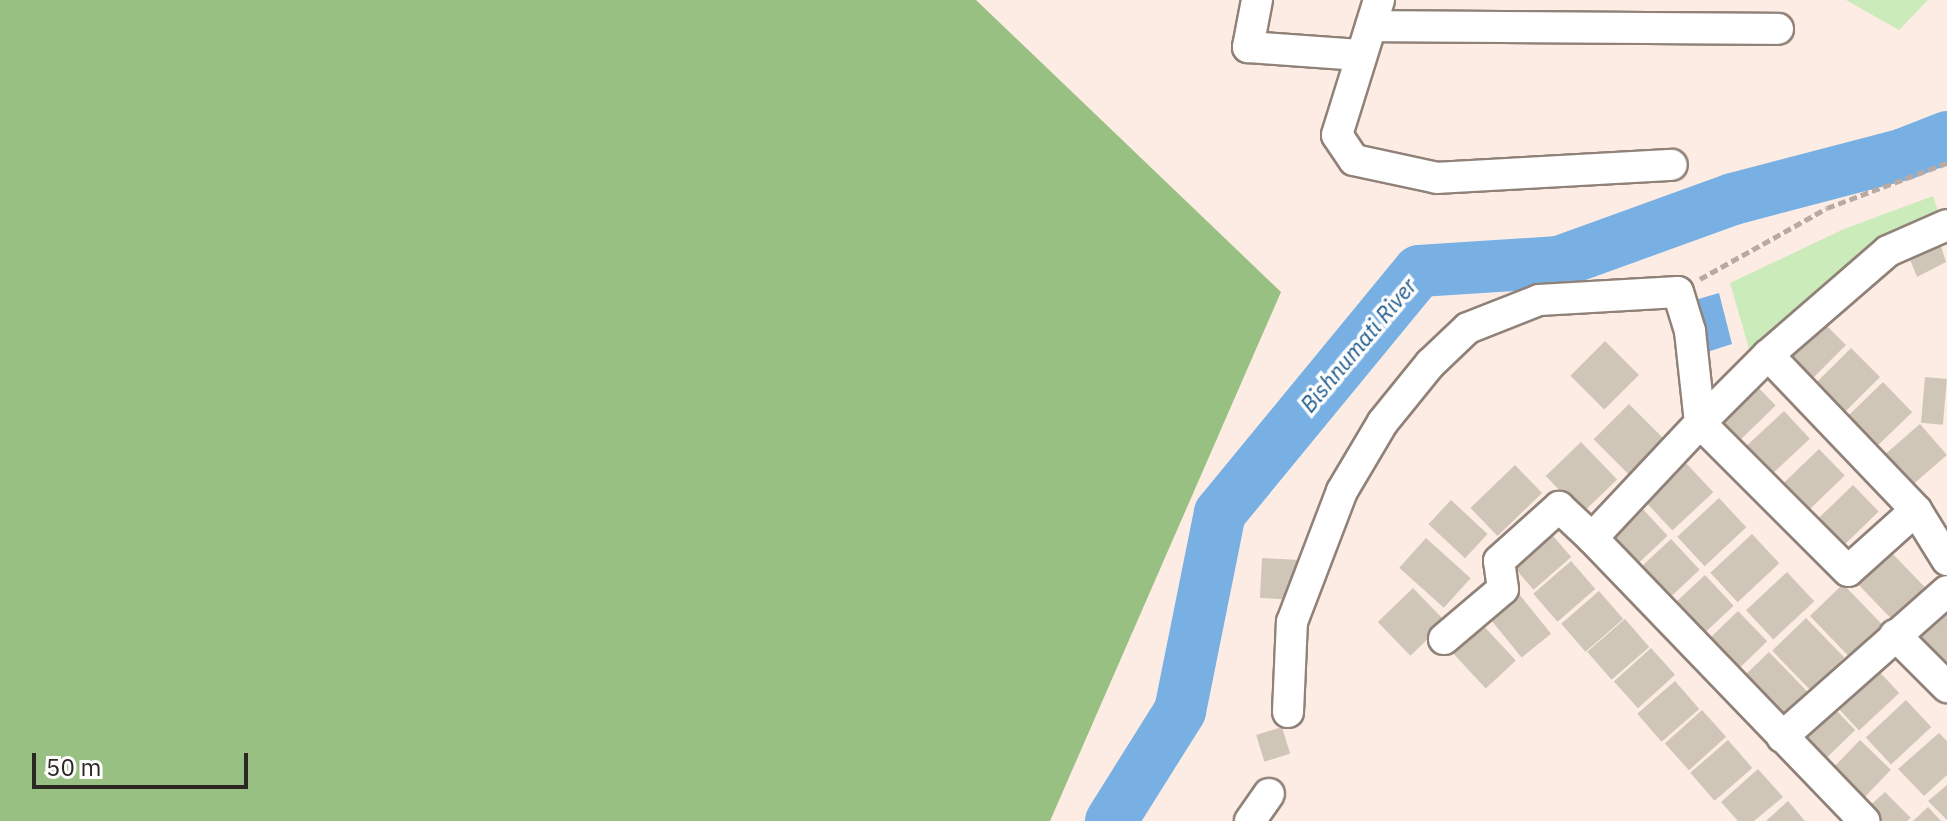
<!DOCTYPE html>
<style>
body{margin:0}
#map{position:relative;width:1947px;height:821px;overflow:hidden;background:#fdece3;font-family:"IBM Plex Sans",sans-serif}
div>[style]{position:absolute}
.green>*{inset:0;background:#cbebbb}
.forest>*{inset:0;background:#97c082}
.water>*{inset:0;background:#78b0e4}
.river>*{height:52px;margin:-26px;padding:0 26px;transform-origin:26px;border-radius:26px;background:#78b0e4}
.building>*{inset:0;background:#d0c6b8;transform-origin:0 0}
.path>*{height:5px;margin-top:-2.5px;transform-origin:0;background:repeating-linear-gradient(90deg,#b7aaa3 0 8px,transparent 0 12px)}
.roads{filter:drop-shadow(2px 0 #908279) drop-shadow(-2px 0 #908279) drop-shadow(0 2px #908279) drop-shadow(0 -2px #908279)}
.street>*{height:30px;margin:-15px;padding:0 15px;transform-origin:15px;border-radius:15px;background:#fff}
span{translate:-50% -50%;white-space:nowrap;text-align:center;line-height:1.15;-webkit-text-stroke:7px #fdfdfd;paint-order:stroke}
.water-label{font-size:22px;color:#1f5a8c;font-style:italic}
.scale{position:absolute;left:32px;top:753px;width:216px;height:36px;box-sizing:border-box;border:4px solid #2d2723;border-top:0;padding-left:10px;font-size:24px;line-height:28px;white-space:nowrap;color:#2d2723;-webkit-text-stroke:6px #fdfdfd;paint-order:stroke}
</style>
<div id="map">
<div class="green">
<i style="clip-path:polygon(1846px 0,1928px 0,1899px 30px)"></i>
<i style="clip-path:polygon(1933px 196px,1942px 223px,1750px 352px,1730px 283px,1844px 229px)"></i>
</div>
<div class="forest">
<i style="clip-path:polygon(0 0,976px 0,1281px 292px,1050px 821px,0 821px)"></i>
</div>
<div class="water">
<i style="clip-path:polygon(1719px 293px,1732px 344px,1704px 353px,1695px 300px)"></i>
</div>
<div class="river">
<i style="left:1111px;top:821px;width:130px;rotate:-57.9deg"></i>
<i style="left:1180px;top:711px;width:202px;rotate:-78.6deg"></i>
<i style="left:1220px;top:513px;width:313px;rotate:-50.6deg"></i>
<i style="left:1419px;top:271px;width:140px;rotate:-3.7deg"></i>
<i style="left:1559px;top:262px;width:185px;rotate:-19.9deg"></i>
<i style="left:1733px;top:199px;width:177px;rotate:-14.7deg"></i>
<i style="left:1904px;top:154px;width:46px;rotate:-21.6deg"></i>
</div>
<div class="building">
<i style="clip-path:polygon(1940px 243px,1946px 262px,1917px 277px,1909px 257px)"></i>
<i style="left:1817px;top:316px;width:41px;height:55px;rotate:45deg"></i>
<i style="left:1605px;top:341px;width:48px;height:49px;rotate:45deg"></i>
<i style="left:1851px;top:348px;width:41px;height:57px;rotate:45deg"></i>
<i style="left:1925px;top:377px;width:22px;height:46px;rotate:5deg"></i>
<i style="left:1750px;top:379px;width:37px;height:53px;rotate:46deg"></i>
<i style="left:1883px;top:382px;width:42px;height:56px;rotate:46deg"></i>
<i style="left:1629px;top:404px;width:55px;height:50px;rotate:45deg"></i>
<i style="left:1784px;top:411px;width:38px;height:54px;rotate:47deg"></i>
<i style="left:1920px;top:424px;width:41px;height:55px;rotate:49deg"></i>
<i style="left:1581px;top:442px;width:52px;height:49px;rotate:46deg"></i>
<i style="left:1819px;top:449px;width:37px;height:53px;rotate:46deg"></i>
<i style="left:1686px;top:463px;width:40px;height:56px;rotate:47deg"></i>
<i style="left:1515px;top:465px;width:39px;height:62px;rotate:46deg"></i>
<i style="left:1853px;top:485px;width:37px;height:52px;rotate:46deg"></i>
<i style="left:1719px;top:498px;width:40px;height:57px;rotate:47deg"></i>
<i style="left:1451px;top:500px;width:50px;height:33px;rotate:43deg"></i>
<i style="left:1639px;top:505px;width:42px;height:45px;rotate:47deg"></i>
<i style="left:1547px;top:529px;width:37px;height:50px;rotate:49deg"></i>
<i style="left:1752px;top:534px;width:40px;height:57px;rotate:47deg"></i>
<i style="left:1426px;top:538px;width:60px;height:40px;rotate:42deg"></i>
<i style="left:1671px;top:539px;width:42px;height:45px;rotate:47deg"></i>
<i style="left:1887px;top:548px;width:56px;height:46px;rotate:46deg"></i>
<i style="left:1262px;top:558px;width:39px;height:40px;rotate:3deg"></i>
<i style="left:1571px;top:561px;width:37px;height:50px;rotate:49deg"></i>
<i style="left:1787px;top:572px;width:40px;height:56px;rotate:47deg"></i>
<i style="left:1705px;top:575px;width:42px;height:45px;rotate:47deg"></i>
<i style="left:1843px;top:584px;width:57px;height:46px;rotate:46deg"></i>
<i style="left:1413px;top:588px;width:47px;height:49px;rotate:46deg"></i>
<i style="left:1599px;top:591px;width:37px;height:50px;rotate:49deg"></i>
<i style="left:1519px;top:594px;width:51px;height:38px;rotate:51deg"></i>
<i style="clip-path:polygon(1947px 610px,1947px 660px,1939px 667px,1911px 643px)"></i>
<i style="left:1738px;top:611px;width:42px;height:45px;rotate:46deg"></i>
<i style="left:1806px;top:618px;width:55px;height:47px;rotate:46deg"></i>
<i style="left:1625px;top:619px;width:37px;height:50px;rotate:49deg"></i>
<i style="left:1479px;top:621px;width:54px;height:41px;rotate:47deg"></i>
<i style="left:1651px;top:648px;width:36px;height:50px;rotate:48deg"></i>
<i style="left:1769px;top:652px;width:55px;height:45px;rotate:46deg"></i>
<i style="left:1874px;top:666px;width:37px;height:55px;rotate:47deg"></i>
<i style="left:1675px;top:681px;width:37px;height:50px;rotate:49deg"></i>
<i style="left:1906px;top:700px;width:37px;height:55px;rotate:47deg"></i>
<i style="left:1833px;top:707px;width:32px;height:51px;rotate:46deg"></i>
<i style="left:1702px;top:710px;width:36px;height:50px;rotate:48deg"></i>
<i style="left:1282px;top:727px;width:28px;height:27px;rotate:73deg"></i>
<i style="clip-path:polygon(1939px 733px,1947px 741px,1947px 775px,1924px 796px,1898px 769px)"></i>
<i style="left:1728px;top:740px;width:37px;height:50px;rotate:49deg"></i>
<i style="left:1860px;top:740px;width:43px;height:48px;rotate:44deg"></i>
<i style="clip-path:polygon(1758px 769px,1783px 797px,1754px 821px,1738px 821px,1721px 802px)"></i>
<i style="clip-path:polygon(1947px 785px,1947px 820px,1928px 801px)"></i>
<i style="clip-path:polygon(1885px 792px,1911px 818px,1907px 821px,1879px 821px,1866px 809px)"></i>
<i style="clip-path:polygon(1788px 801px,1805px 821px,1766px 821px)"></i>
<i style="clip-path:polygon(1928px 807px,1941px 821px,1913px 821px)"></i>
</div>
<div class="path">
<i style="left:1700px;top:279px;width:145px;rotate:-29.2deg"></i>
<i style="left:1827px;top:208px;width:128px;rotate:-20.6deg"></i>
</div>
<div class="roads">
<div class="street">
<i style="left:1257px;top:0;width:48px;rotate:100.8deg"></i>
<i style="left:1248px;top:47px;width:112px;rotate:4.1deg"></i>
<i style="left:1379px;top:0;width:141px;rotate:107.3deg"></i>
<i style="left:1337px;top:135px;width:30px;rotate:56deg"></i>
<i style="left:1354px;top:160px;width:85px;rotate:12.2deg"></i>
<i style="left:1437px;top:178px;width:235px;rotate:-3.2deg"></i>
<i style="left:1371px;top:26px;width:407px;rotate:0.4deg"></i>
<i style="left:1768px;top:355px;width:214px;rotate:46.3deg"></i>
<i style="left:1916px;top:510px;width:59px;rotate:58.2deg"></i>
<i style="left:1916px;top:510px;width:91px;rotate:138.1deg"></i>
<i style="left:1848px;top:571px;width:209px;rotate:-135deg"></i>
<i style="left:1700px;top:423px;width:96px;rotate:-45deg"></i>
<i style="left:1768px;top:355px;width:159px;rotate:-40.9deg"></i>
<i style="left:1888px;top:251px;width:64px;rotate:-23.8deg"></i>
<i style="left:1895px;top:635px;width:74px;rotate:45deg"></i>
<i style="left:1444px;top:639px;width:77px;rotate:-40.3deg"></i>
<i style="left:1503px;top:589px;width:28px;rotate:-98deg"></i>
<i style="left:1499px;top:561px;width:81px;rotate:-42deg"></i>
<i style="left:1559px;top:507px;width:45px;rotate:43.2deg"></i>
<i style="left:1288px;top:712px;width:90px;rotate:-87.5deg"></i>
<i style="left:1292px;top:622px;width:140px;rotate:-69.1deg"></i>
<i style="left:1342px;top:491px;width:80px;rotate:-59.3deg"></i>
<i style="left:1383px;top:422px;width:75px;rotate:-51deg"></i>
<i style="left:1430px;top:364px;width:52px;rotate:-43.5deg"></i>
<i style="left:1468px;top:328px;width:76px;rotate:-21.5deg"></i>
<i style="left:1539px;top:300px;width:139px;rotate:-3.3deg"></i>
<i style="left:1678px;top:292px;width:41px;rotate:72.9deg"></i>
<i style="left:1690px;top:331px;width:93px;rotate:83.8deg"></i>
<i style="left:1700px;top:423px;width:158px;rotate:133.2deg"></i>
<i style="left:1592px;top:538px;width:393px;rotate:46.1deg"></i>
<i style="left:1782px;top:737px;width:220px;rotate:-41.5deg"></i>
<i style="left:1250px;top:821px;width:33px;rotate:-55deg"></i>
</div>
</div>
<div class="water-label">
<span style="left:1358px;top:345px;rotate:-50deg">Bishnumati River</span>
</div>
<div class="scale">50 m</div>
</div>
